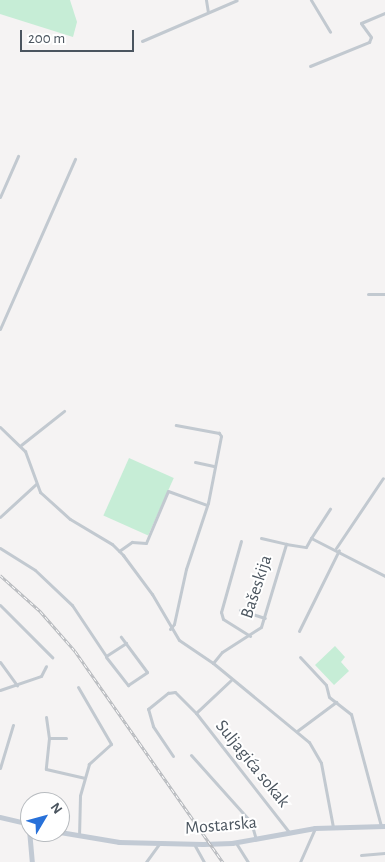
<!DOCTYPE html>
<meta charset="utf-8">
<style>
body{margin:0}
#map{position:relative;width:385px;height:862px;overflow:hidden;background:#f5f3f3;font-family:"Alegreya Sans",sans-serif}
div>[style]{position:absolute}
.green>*{inset:0;background:#c6edd6;transform-origin:0 0}
.street>*{height:3px;margin:-1.5px;padding:0 1.5px;transform-origin:1.5px;border-radius:1.5px;background:#c2c9d0}
.secondary>*{height:4.5px;margin:-2.25px;padding:0 2.25px;transform-origin:2.25px;border-radius:2.25px;background:#c2cad4}
.rail>*{height:3px;margin-top:-1.5px;transform-origin:0;background:repeating-linear-gradient(90deg,#fff 0 4px,#b5b8bc 0 8px);box-sizing:border-box;border-block:1px solid #b5b8bc}
span{translate:-50% -50%;white-space:nowrap;text-align:center;line-height:1.15;-webkit-text-stroke:4px #fff;paint-order:stroke}
.street-label{font-size:18px;color:#4b555f}
.north{position:absolute;left:20px;top:792px;width:50px;height:50px;box-sizing:border-box;background:#fff;border:1px solid #b7bbbf;border-radius:50%;rotate:53deg;font-size:14px;font-weight:700;line-height:20px;text-align:center;color:#4b555f}
.north::after{content:'';display:block;margin:auto;width:18px;height:22px;background:#2871d9;clip-path:polygon(50% 0,100% 100%,50% 72%,0 100%)}
.scale{position:absolute;left:20px;top:30px;width:114px;height:22px;box-sizing:border-box;border:2px solid #4b555f;border-top:0;padding-left:6px;font-size:15px;line-height:18px;white-space:nowrap;color:#4b555f;-webkit-text-stroke:4px #fff;paint-order:stroke}
</style>
<div id="map">
<div class="green">
<i style="clip-path:polygon(0 0,70px 0,77px 22px,73px 37px,0 14px)"></i>
<i style="left:129px;top:458px;width:49px;height:63px;rotate:24deg"></i>
<i style="clip-path:polygon(335px 646px,345px 657px,341px 662px,349px 671px,334px 685px,315px 665px)"></i>
</div>
<div class="street">
<i style="left:206px;top:0;width:12px;rotate:81deg"></i>
<i style="left:311px;top:0;width:37px;rotate:59deg"></i>
<i style="left:142px;top:41px;width:103px;rotate:-23.3deg"></i>
<i style="left:310px;top:66px;width:64px;rotate:-22.1deg"></i>
<i style="left:369px;top:42px;width:5px;rotate:-68deg"></i>
<i style="left:371px;top:37px;width:17px;rotate:-126deg"></i>
<i style="left:361px;top:23px;width:26px;rotate:-23deg"></i>
<i style="left:0;top:197px;width:45px;rotate:-66.3deg"></i>
<i style="left:368px;top:294px;width:17px"></i>
<i style="left:0;top:329px;width:186px;rotate:-66.2deg"></i>
<i style="left:0;top:427px;width:35px;rotate:44deg"></i>
<i style="left:25px;top:451px;width:44px;rotate:69.9deg"></i>
<i style="left:40px;top:492px;width:40px;rotate:42deg"></i>
<i style="left:70px;top:519px;width:49px;rotate:30.8deg"></i>
<i style="left:112px;top:544px;width:16px;rotate:45deg"></i>
<i style="left:123px;top:555px;width:49px;rotate:53.4deg"></i>
<i style="left:152px;top:594px;width:53px;rotate:59.6deg"></i>
<i style="left:179px;top:640px;width:41px;rotate:34.1deg"></i>
<i style="left:213px;top:663px;width:124px;rotate:39.5deg"></i>
<i style="left:309px;top:742px;width:24px;rotate:60deg"></i>
<i style="left:321px;top:763px;width:65px;rotate:79.4deg"></i>
<i style="left:21px;top:445px;width:55px;rotate:-38.3deg"></i>
<i style="left:195px;top:462px;width:19px;rotate:12deg"></i>
<i style="left:0;top:517px;width:49px;rotate:-42.5deg"></i>
<i style="left:261px;top:538px;width:26px;rotate:13deg"></i>
<i style="left:311px;top:538px;width:35px;rotate:-57deg"></i>
<i style="left:241px;top:541px;width:74px;rotate:105.7deg"></i>
<i style="left:221px;top:612px;width:7px;rotate:74deg"></i>
<i style="left:223px;top:619px;width:32px;rotate:32deg"></i>
<i style="left:0;top:548px;width:41px;rotate:32.2deg"></i>
<i style="left:35px;top:570px;width:51px;rotate:43.4deg"></i>
<i style="left:72px;top:605px;width:61px;rotate:56.3deg"></i>
<i style="left:106px;top:656px;width:24px;rotate:-33deg"></i>
<i style="left:336px;top:548px;width:84px;rotate:-56.1deg"></i>
<i style="left:119px;top:551px;width:16px;rotate:-35deg"></i>
<i style="left:132px;top:542px;width:14px;rotate:4deg"></i>
<i style="left:146px;top:543px;width:56px;rotate:-67.1deg"></i>
<i style="left:168px;top:491px;width:41px;rotate:19.7deg"></i>
<i style="left:0;top:605px;width:74px;rotate:45deg"></i>
<i style="left:240px;top:610px;width:26px;rotate:18deg"></i>
<i style="left:170px;top:629px;width:6px;rotate:-51deg"></i>
<i style="left:174px;top:624px;width:56px;rotate:-77.7deg"></i>
<i style="left:186px;top:569px;width:70px;rotate:-71.6deg"></i>
<i style="left:208px;top:503px;width:68px;rotate:-79deg"></i>
<i style="left:221px;top:436px;width:4px;rotate:-124deg"></i>
<i style="left:219px;top:433px;width:44px;rotate:-169.5deg"></i>
<i style="left:299px;top:631px;width:90px;rotate:-63.7deg"></i>
<i style="left:106px;top:657px;width:36px;rotate:52deg"></i>
<i style="left:128px;top:685px;width:23px;rotate:-34deg"></i>
<i style="left:147px;top:672px;width:44px;rotate:-126.6deg"></i>
<i style="left:300px;top:657px;width:38px;rotate:47deg"></i>
<i style="left:326px;top:685px;width:12px;rotate:76deg"></i>
<i style="left:329px;top:697px;width:28px;rotate:38deg"></i>
<i style="left:351px;top:714px;width:116px;rotate:75deg"></i>
<i style="left:0;top:662px;width:29px;rotate:54deg"></i>
<i style="left:213px;top:663px;width:14px;rotate:-51deg"></i>
<i style="left:222px;top:652px;width:46px;rotate:-32.7deg"></i>
<i style="left:261px;top:627px;width:87px;rotate:-73.2deg"></i>
<i style="left:286px;top:544px;width:20px;rotate:9deg"></i>
<i style="left:306px;top:547px;width:10px;rotate:-61deg"></i>
<i style="left:311px;top:538px;width:83px;rotate:27.2deg"></i>
<i style="left:231px;top:680px;width:48px;rotate:136.7deg"></i>
<i style="left:196px;top:713px;width:151px;rotate:52deg"></i>
<i style="left:78px;top:687px;width:66px;rotate:59.9deg"></i>
<i style="left:111px;top:744px;width:30px;rotate:138deg"></i>
<i style="left:89px;top:764px;width:33px;rotate:106deg"></i>
<i style="left:80px;top:796px;width:40px;rotate:91.4deg"></i>
<i style="left:0;top:690px;width:43px;rotate:-18.9deg"></i>
<i style="left:41px;top:676px;width:11px;rotate:-63deg"></i>
<i style="left:46px;top:717px;width:21px;rotate:82deg"></i>
<i style="left:297px;top:731px;width:49px;rotate:-36.6deg"></i>
<i style="left:66px;top:738px;width:17px;rotate:180deg"></i>
<i style="left:49px;top:738px;width:31px;rotate:96deg"></i>
<i style="left:46px;top:769px;width:39px;rotate:13deg"></i>
<i style="left:191px;top:755px;width:90px;rotate:48.2deg"></i>
<i style="left:251px;top:822px;width:18px;rotate:74deg"></i>
<i style="left:173px;top:756px;width:36px;rotate:-124deg"></i>
<i style="left:153px;top:726px;width:18px;rotate:-106deg"></i>
<i style="left:148px;top:709px;width:26px;rotate:-39deg"></i>
<i style="left:168px;top:693px;width:7px;rotate:-8deg"></i>
<i style="left:175px;top:692px;width:30px;rotate:45deg"></i>
<i style="left:0;top:768px;width:45px;rotate:-73.2deg"></i>
<i style="left:236px;top:843px;width:22px;rotate:58deg"></i>
<i style="left:194px;top:844px;width:21px;rotate:61deg"></i>
<i style="left:361px;top:855px;width:24px;rotate:-5deg"></i>
<i style="left:146px;top:862px;width:22px;rotate:-54deg"></i>
<i style="left:300px;top:862px;width:37px;rotate:-66deg"></i>
</div>
<div class="secondary">
<i style="left:0;top:817px;width:31px;rotate:13deg"></i>
<i style="left:29px;top:824px;width:38px;rotate:85deg"></i>
<i style="left:60px;top:832px;width:60px;rotate:9.6deg"></i>
<i style="left:119px;top:842px;width:84px;rotate:1.4deg"></i>
<i style="left:203px;top:844px;width:29px;rotate:-2deg"></i>
<i style="left:232px;top:843px;width:84px;rotate:-10.2deg"></i>
<i style="left:315px;top:828px;width:70px;rotate:-1.6deg"></i>
</div>
<div class="rail">
<i style="left:0;top:575px;width:54px;rotate:42deg"></i>
<i style="left:40px;top:611px;width:53px;rotate:48.8deg"></i>
<i style="left:75px;top:651px;width:258px;rotate:55deg"></i>
</div>
<div class="street-label">
<span style="left:257px;top:587px;rotate:-72deg">Bašeskija</span>
<span style="left:252px;top:764px;rotate:51deg">Suljagića sokak</span>
<span style="left:221px;top:826px;rotate:-5deg">Mostarska</span>
</div>
<div class="north">N</div>
<div class="scale">200 m</div>
</div>
